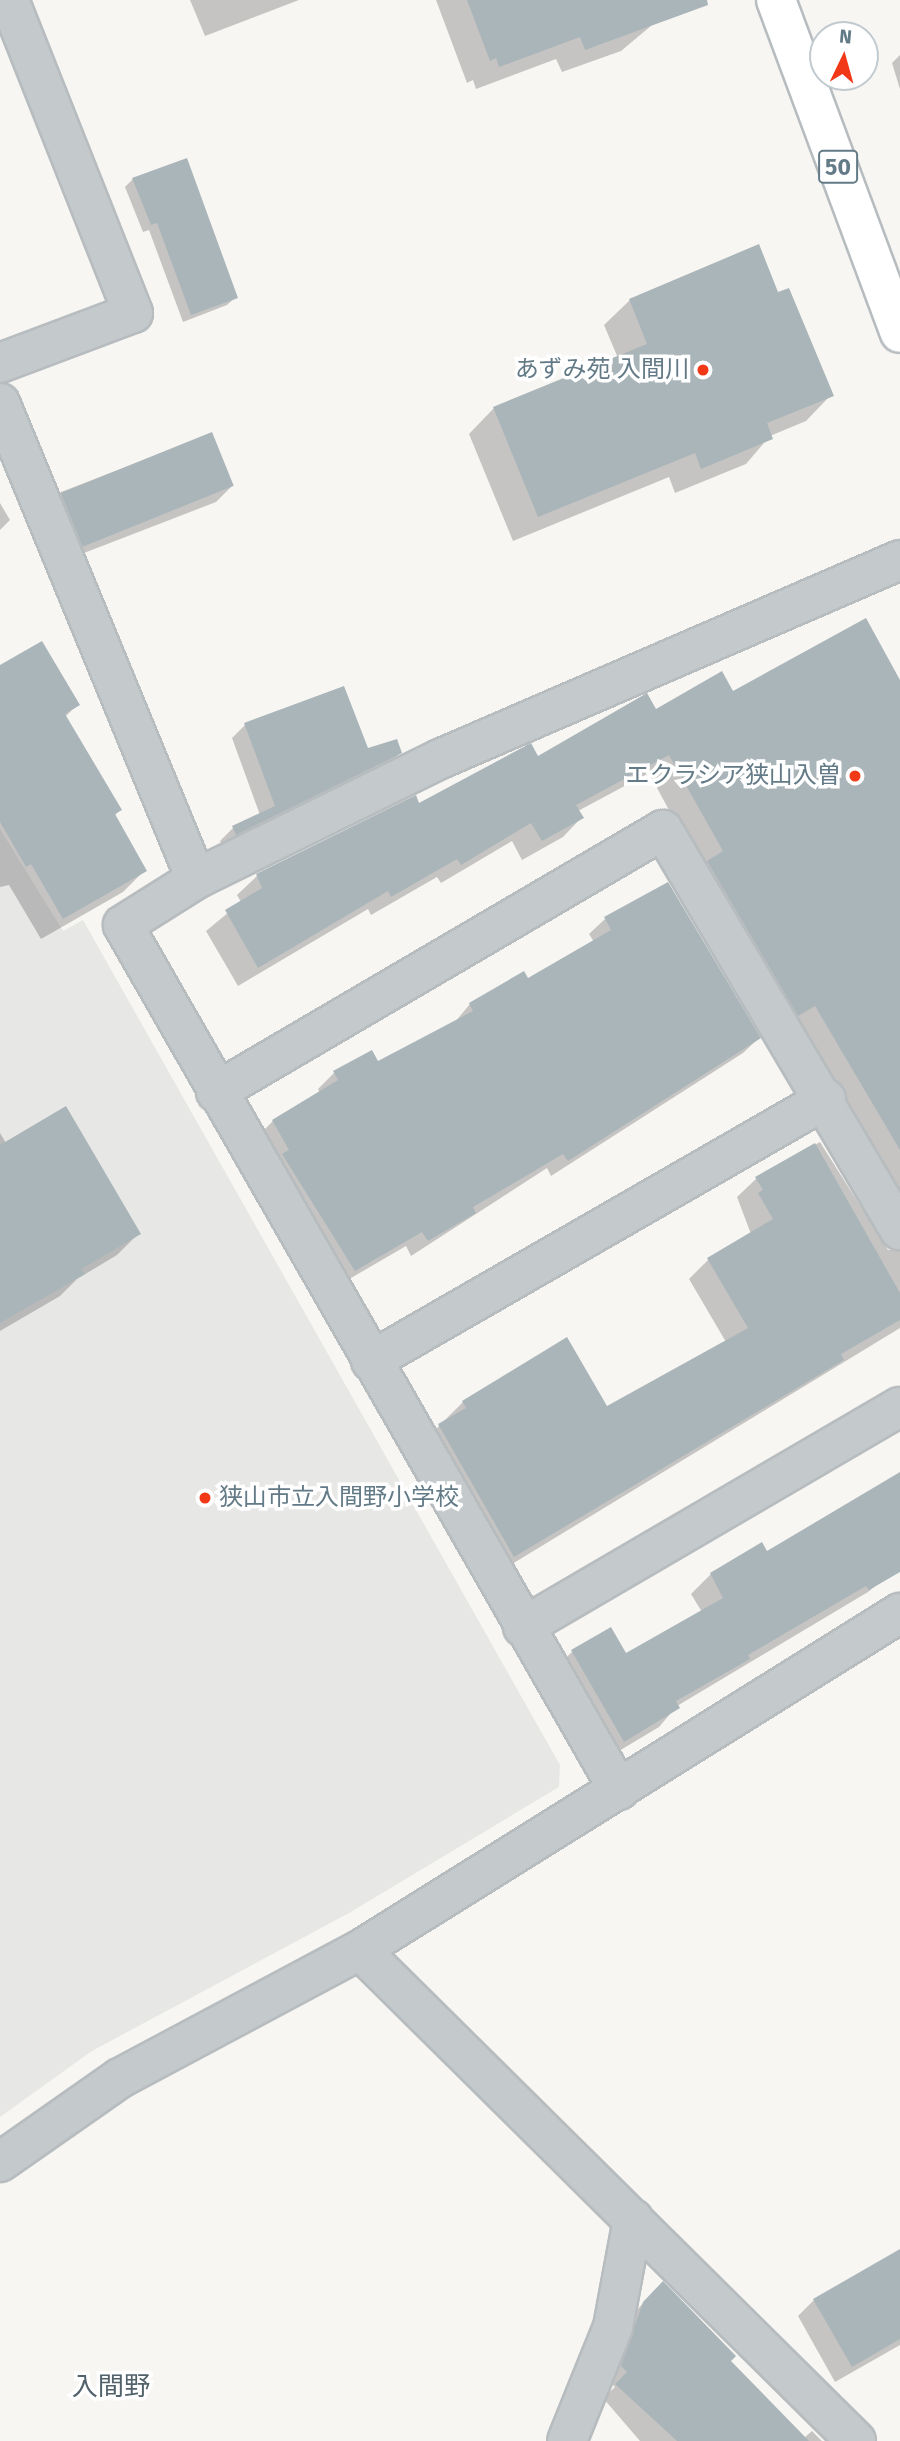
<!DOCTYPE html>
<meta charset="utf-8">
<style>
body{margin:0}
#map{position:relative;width:900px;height:2441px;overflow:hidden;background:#f7f6f3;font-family:"Fira Sans","Noto Sans JP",sans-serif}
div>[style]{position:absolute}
.built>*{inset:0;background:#e7e8e6}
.shadow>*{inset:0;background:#0003}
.building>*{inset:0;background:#aab5b9;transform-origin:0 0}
.roads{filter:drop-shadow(2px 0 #b7bcbf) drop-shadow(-2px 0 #b7bcbf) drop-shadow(0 2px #b7bcbf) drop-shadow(0 -2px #b7bcbf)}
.minor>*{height:38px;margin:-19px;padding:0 19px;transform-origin:19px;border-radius:19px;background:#c4c9cc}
.primary>*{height:38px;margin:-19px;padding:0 19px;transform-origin:19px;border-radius:19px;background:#fff}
.dots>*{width:19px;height:19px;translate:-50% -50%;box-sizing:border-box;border:4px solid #fff;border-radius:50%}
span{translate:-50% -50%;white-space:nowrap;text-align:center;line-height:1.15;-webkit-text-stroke:7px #fff;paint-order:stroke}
.shield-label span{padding:2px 5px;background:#fff;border:2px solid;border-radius:5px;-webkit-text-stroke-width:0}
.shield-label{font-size:23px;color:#637a87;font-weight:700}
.poi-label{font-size:24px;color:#637a87}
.right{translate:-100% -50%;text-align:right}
.left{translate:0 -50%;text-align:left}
.neighbourhood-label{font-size:26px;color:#52626b}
.north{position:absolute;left:809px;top:21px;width:70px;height:70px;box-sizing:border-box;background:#fff;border:2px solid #c1cacf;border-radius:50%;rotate:5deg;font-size:19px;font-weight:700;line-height:28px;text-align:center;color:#637a87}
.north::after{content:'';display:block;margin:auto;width:24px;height:32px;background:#f13918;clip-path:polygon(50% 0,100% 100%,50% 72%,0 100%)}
</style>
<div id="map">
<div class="built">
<i style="clip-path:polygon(0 829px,63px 931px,83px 920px,560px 1765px,559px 1787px,349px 1913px,92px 2051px,0 2117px)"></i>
</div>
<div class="shadow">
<i style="clip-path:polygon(190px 0,299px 0,205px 36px)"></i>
<i style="clip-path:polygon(436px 0,682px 0,621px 51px,562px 72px,556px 59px,476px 89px,473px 80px,467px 83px)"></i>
<i style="clip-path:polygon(900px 55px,900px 89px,892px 63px)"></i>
<i style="clip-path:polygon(133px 179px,236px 297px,227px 305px,183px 322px,149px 230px,143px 232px,125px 187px)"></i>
<i style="clip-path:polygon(777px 295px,831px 395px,806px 421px,770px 436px,746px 464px,675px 493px,669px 477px,513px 541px,469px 434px,494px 408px,618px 358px,604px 325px,630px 300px)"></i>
<i style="clip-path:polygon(211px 434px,232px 486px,216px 502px,66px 560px,45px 508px,61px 492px)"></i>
<i style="clip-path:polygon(0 503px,10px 520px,0 530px)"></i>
<i style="clip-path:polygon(0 667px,77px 705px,65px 717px,120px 810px,114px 816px,145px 870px,123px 892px,41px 939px,9px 885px,0 887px)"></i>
<i style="clip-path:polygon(900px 684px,900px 1239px,649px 773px,578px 811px,582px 817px,563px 837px,522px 860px,512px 841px,441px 883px,437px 877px,371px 915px,368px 909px,238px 986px,206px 931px,241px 902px,237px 895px,257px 876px,415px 797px,418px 805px,656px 712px,733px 693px)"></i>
<i style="clip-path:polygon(245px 725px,367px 750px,400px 753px,387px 766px,223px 847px,220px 841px,233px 828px,260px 815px,232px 738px)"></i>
<i style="clip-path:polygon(605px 919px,759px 1038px,743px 1053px,551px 1176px,547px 1168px,411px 1256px,406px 1246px,339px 1285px,257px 1137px,273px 1121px,320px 1093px,318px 1089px,334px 1073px,371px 1052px,378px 1064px,455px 1022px,470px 1004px,527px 980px,594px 942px,589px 934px)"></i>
<i style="clip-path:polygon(0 1133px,6px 1143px,139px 1233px,117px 1255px,77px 1279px,60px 1296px,0 1331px)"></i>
<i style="clip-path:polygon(820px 1142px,888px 1250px,900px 1250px,900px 1328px,494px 1575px,420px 1445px,463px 1402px,606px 1408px,726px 1342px,689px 1279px,708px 1260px,751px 1234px,737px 1197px,757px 1178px)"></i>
<i style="clip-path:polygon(900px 1473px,900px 1566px,868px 1592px,677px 1706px,659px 1727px,604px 1760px,552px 1671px,572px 1652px,610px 1629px,626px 1655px,702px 1612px,691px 1594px,711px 1574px,762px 1545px,766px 1553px)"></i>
<i style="clip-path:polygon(900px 2252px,900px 2345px,835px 2382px,798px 2316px,814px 2300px)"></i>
<i style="clip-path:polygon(663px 2283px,728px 2361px,804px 2438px,812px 2431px,822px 2441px,640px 2441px,603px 2398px,615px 2387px,608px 2380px,630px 2317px)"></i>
</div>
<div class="building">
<i style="clip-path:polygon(467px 0,707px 0,708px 5px,585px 50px,580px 37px,499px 67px,496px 58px,490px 61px)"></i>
<i style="clip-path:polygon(187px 158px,238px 298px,191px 315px,157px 223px,151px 225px,132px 178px)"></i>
<i style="clip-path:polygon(759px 244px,778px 292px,789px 288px,834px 396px,767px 423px,773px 439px,701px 469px,695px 453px,538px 517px,493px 407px,647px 344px,629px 299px)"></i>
<i style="left:212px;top:432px;width:58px;height:163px;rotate:68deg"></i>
<i style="clip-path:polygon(866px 618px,900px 680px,900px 1150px,815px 1006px,798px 1016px,707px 861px,723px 851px,669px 755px,576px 805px,584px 818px,542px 841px,531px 823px,461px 865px,457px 859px,391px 897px,388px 891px,258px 968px,225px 910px,262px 888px,256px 874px,416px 795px,419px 803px,531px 743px,538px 756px,647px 693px,656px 709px,722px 671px,733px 691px)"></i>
<i style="clip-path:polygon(42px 641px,80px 705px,65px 714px,122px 810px,115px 814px,147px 871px,63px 919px,31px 864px,26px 867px,0 822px,0 665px)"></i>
<i style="clip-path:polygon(344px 686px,368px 748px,397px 739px,402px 753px,236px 835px,232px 826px,275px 806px,244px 723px)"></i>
<i style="clip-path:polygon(668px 882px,761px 1038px,568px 1161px,563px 1154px,473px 1207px,476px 1213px,428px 1241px,422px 1232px,355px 1271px,282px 1154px,289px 1150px,272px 1120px,338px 1080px,333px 1071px,372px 1050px,378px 1061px,473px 1011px,469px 1003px,524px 971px,528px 978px,611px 930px,604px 917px)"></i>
<i style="clip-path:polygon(66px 1106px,141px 1234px,81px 1269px,85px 1274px,0 1323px,0 1145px)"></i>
<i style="clip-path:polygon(815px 1143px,900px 1293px,900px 1320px,841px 1354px,844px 1360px,514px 1557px,438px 1424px,466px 1408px,462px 1401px,567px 1337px,607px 1406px,748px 1328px,707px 1258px,773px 1219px,758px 1193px,763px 1190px,755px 1177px)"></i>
<i style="clip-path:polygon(900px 1472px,900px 1572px,869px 1590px,866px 1586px,748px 1655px,750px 1659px,676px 1701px,680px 1708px,624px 1742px,571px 1650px,611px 1627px,626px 1653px,723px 1598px,710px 1573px,762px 1542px,767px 1551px)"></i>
<i style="clip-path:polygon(900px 2249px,900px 2339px,852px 2367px,813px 2299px)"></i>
<i style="clip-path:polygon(663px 2281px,736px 2356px,731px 2361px,809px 2441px,677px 2441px,615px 2384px,627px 2372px,621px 2366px,643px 2302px)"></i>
</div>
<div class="roads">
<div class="minor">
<i style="left:0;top:363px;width:142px;rotate:-20.6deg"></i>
<i style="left:133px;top:313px;width:337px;rotate:-111.6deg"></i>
<i style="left:0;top:403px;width:515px;rotate:67.62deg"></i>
<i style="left:216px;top:1092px;width:518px;rotate:-30.38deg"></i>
<i style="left:663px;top:830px;width:465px;rotate:59.4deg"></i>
<i style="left:371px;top:1361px;width:525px;rotate:-29.93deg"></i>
<i style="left:523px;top:1627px;width:436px;rotate:-30.3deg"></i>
<i style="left:619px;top:1790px;width:997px;rotate:-119.83deg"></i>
<i style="left:123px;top:925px;width:86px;rotate:-32.2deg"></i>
<i style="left:196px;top:879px;width:272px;rotate:-26.2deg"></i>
<i style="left:440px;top:759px;width:501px;rotate:-23.39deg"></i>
<i style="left:360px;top:1950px;width:698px;rotate:44.71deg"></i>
<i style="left:0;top:2162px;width:146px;rotate:-35deg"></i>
<i style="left:120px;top:2078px;width:272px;rotate:-28.1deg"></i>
<i style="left:360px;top:1950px;width:637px;rotate:-31.97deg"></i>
<i style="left:567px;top:2441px;width:123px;rotate:-68deg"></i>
<i style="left:613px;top:2327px;width:110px;rotate:-79.5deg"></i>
</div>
<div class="primary">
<i style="left:776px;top:0;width:355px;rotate:69.6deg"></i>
</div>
</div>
<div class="dots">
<i style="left:703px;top:370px;background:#f13918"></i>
<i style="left:855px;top:776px;background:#f13918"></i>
<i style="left:205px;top:1498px;background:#f13918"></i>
</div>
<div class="shield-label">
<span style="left:838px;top:167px">50</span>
</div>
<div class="poi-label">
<span class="right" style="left:689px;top:370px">あずみ苑 入間川</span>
<span class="right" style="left:841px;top:776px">エクラシア狭山入曽</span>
<span class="left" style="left:219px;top:1498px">狭山市立入間野小学校</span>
</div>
<div class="neighbourhood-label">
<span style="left:111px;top:2387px">入間野</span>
</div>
<div class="north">N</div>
</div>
